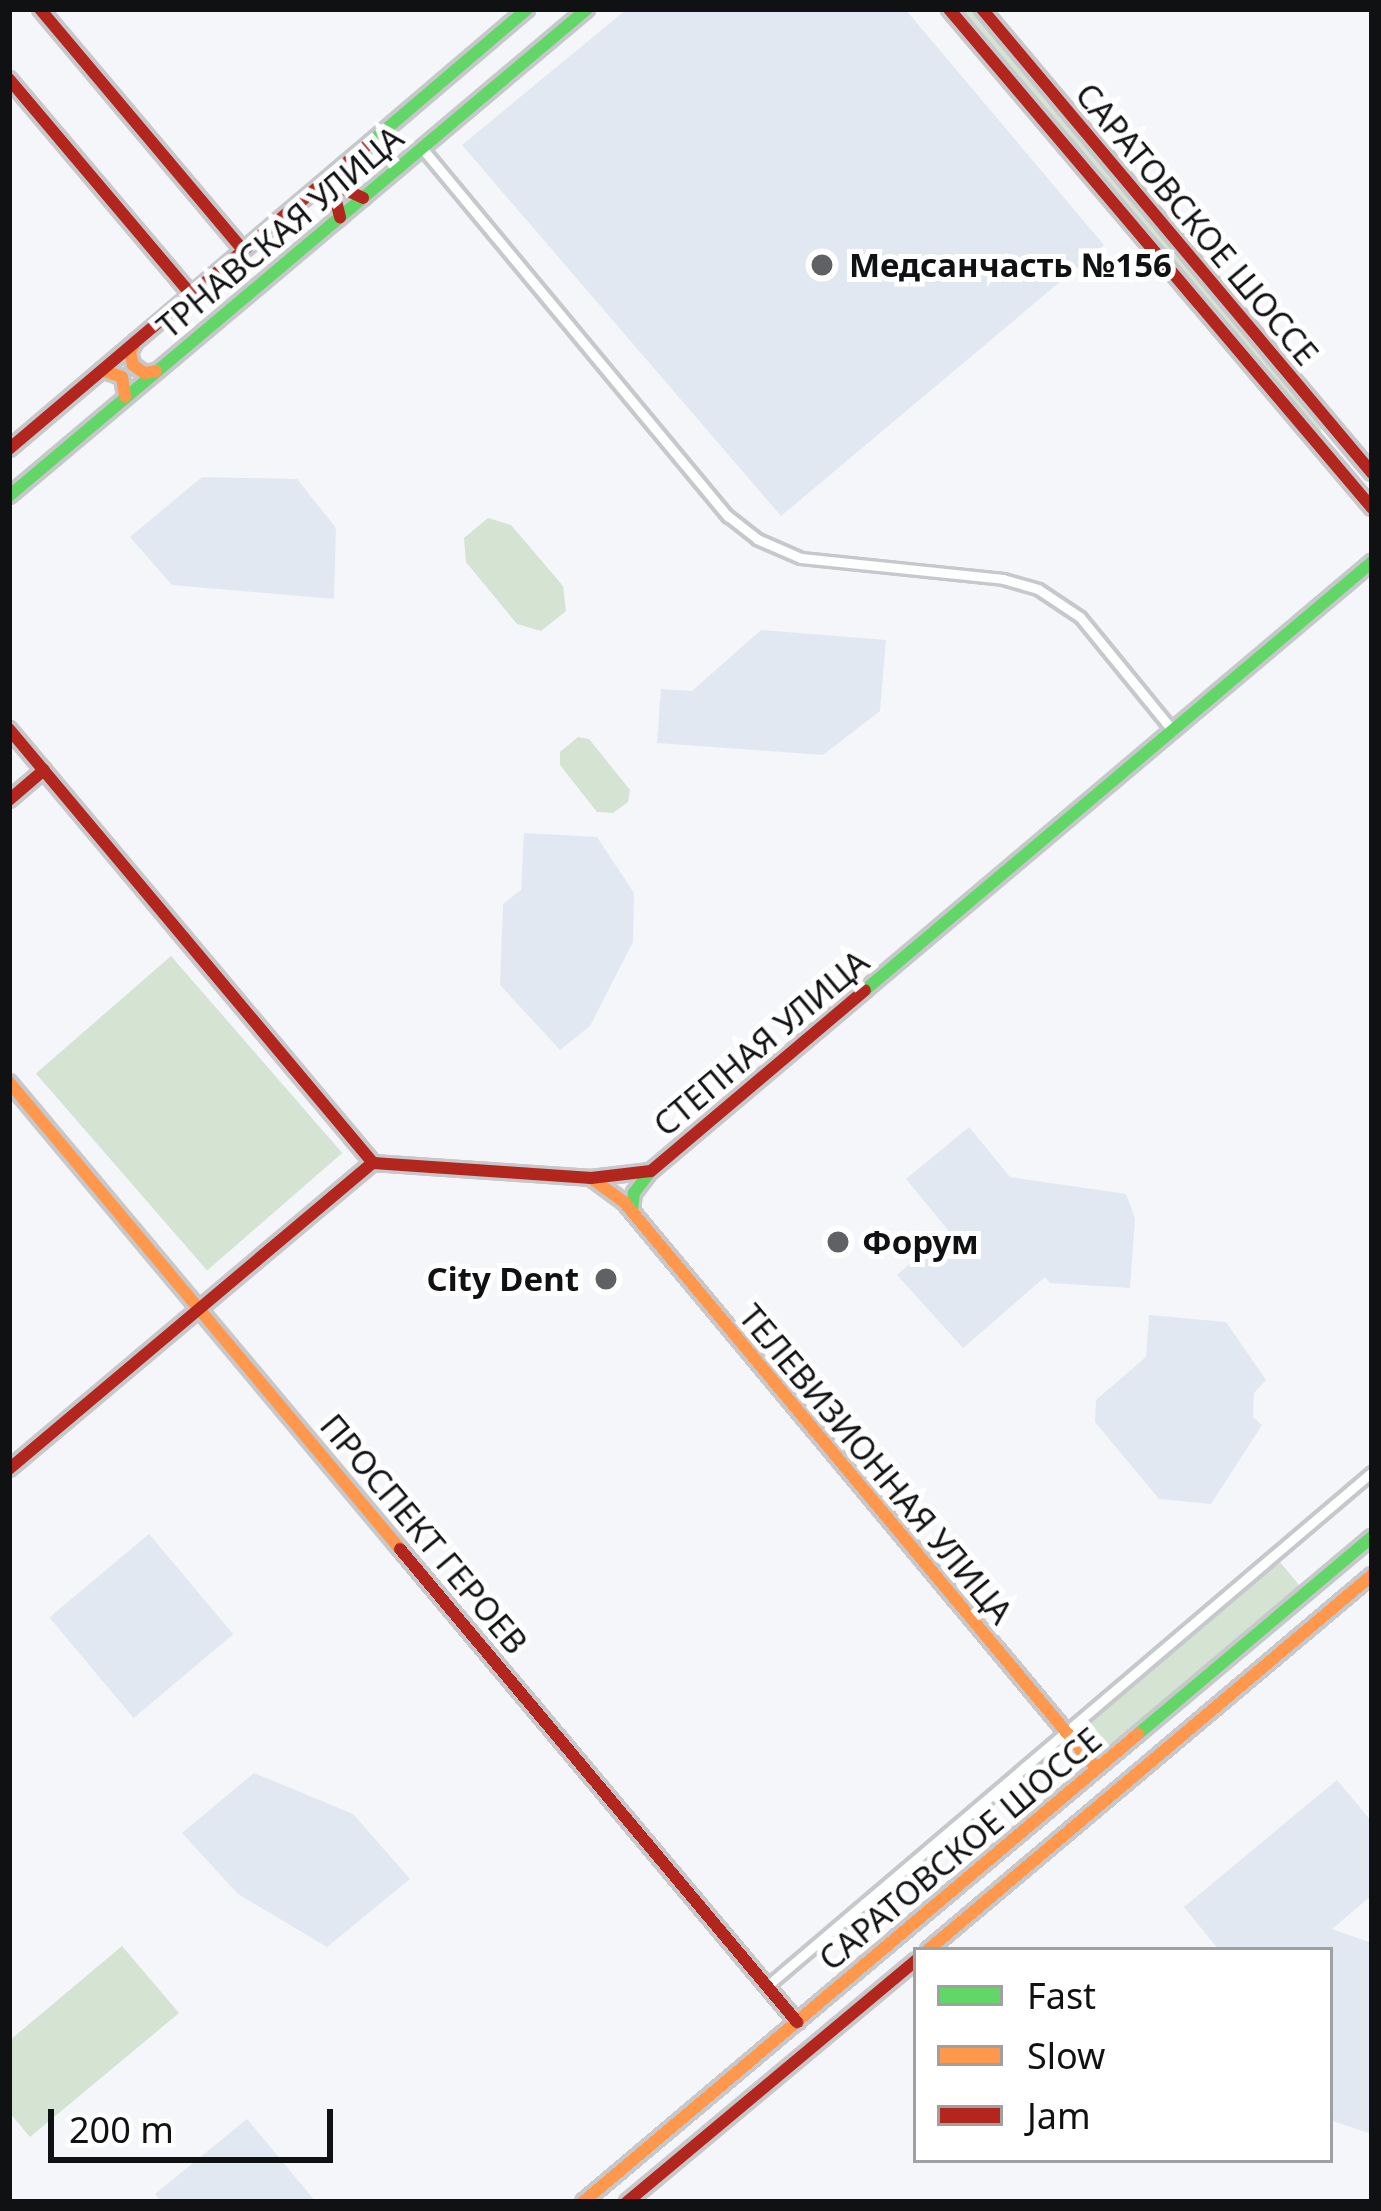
<!DOCTYPE html>
<meta charset="utf-8">
<style>
body{margin:0}
#map{position:relative;width:1381px;height:2211px;overflow:hidden;background:#f4f6f9;font-family:"Noto Sans",sans-serif}
div>[style]{position:absolute}
.built>*{inset:0;background:#e2e8f1;transform-origin:0 0}
.green>*{inset:0;background:#d5e3d3;transform-origin:0 0}
.roads{filter:drop-shadow(3px 0 #c6c8cb) drop-shadow(-3px 0 #c6c8cb) drop-shadow(0 3px #c6c8cb) drop-shadow(0 -3px #c6c8cb)}
.street>*{height:9px;margin:-4.5px;padding:0 4.5px;transform-origin:4.5px;border-radius:4.5px;background:#fdfefe}
.fast>*{height:12px;margin:-6px;padding:0 6px;transform-origin:6px;border-radius:6px;background:#63d668}
.slow>*{height:12px;margin:-6px;padding:0 6px;transform-origin:6px;border-radius:6px;background:#ff974d}
.jam>*{height:12px;margin:-6px;padding:0 6px;transform-origin:6px;border-radius:6px;background:#b3261e}
.dots>*{width:33px;height:33px;translate:-50% -50%;box-sizing:border-box;border:6px solid #fff;border-radius:50%}
span{translate:-50% -50%;white-space:nowrap;text-align:center;line-height:1.15;-webkit-text-stroke:10px #fff;paint-order:stroke}
.street-label{font-size:33px;color:#101113}
.poi-label{font-size:33px;color:#101113;font-weight:700}
.left{translate:0 -50%;text-align:left}
.right{translate:-100% -50%;text-align:right}
.frame{position:absolute;inset:0;border:12px solid #101113;pointer-events:none}
.legend{position:absolute;left:913px;top:1947px;width:420px;height:216px;box-sizing:border-box;background:#fff;border:3px solid #9fa0a1;margin:0;padding:15px 21px;list-style:none;font-size:36px;color:#101113}
.legend li{display:flex;align-items:center;gap:24px;height:60px}
.legend b{width:60px;border:3px solid #9fa0a1}
.scale{position:absolute;left:48px;top:2109px;width:285px;height:54px;box-sizing:border-box;border:6px solid #101113;border-top:0;padding-left:15px;font-size:36px;line-height:42px;white-space:nowrap;color:#101113;-webkit-text-stroke:9px #fff;paint-order:stroke}
</style>
<div id="map">
<div class="built">
<i style="clip-path:polygon(627px 9px,905px 9px,1104px 245px,781px 516px,462px 145px)"></i>
<i style="clip-path:polygon(202px 477px,297px 479px,336px 528px,334px 599px,172px 585px,130px 537px)"></i>
<i style="clip-path:polygon(761px 630px,886px 640px,880px 711px,823px 755px,657px 743px,661px 689px,692px 691px)"></i>
<i style="clip-path:polygon(524px 833px,597px 837px,634px 893px,633px 942px,590px 1026px,560px 1050px,500px 985px,503px 904px,521px 890px)"></i>
<i style="clip-path:polygon(969px 1127px,1010px 1177px,1126px 1194px,1135px 1219px,1130px 1288px,1050px 1283px,1045px 1277px,963px 1348px,897px 1275px,948px 1230px,906px 1179px)"></i>
<i style="clip-path:polygon(1149px 1315px,1226px 1322px,1266px 1380px,1254px 1393px,1253px 1417px,1262px 1425px,1211px 1504px,1159px 1499px,1095px 1422px,1096px 1400px,1146px 1357px)"></i>
<i style="left:149px;top:1534px;width:131px;height:130px;rotate:50deg"></i>
<i style="clip-path:polygon(254px 1773px,353px 1814px,410px 1879px,327px 1947px,238px 1894px,182px 1833px)"></i>
<i style="clip-path:polygon(1337px 1780px,1372px 1822px,1372px 1895px,1332px 1929px,1372px 1943px,1372px 2134px,1330px 2120px,1330px 1950px,1219px 1950px,1184px 1907px)"></i>
<i style="clip-path:polygon(247px 2119px,316px 2202px,162px 2202px,155px 2194px)"></i>
</div>
<div class="green">
<i style="clip-path:polygon(957px 9px,975px 9px,1321px 421px,1321px 431px,1316px 432px)"></i>
<i style="clip-path:polygon(488px 518px,511px 525px,563px 586px,566px 611px,541px 631px,517px 624px,466px 562px,464px 538px)"></i>
<i style="clip-path:polygon(578px 737px,589px 739px,630px 790px,628px 802px,613px 813px,597px 812px,560px 765px,560px 752px)"></i>
<i style="left:171px;top:956px;width:261px;height:179px;rotate:49deg"></i>
<i style="left:1279px;top:1561px;width:33px;height:265px;rotate:50deg"></i>
<i style="clip-path:polygon(122px 1946px,179px 2013px,30px 2137px,9px 2112px,9px 2041px)"></i>
</div>
<div class="roads">
<div class="street">
<i style="left:422px;top:148px;width:479px;rotate:50.3deg"></i>
<i style="left:728px;top:516px;width:37px;rotate:38deg"></i>
<i style="left:757px;top:539px;width:48px;rotate:23.4deg"></i>
<i style="left:801px;top:558px;width:203px;rotate:5.9deg"></i>
<i style="left:1003px;top:579px;width:36px;rotate:16deg"></i>
<i style="left:1038px;top:589px;width:50px;rotate:33.7deg"></i>
<i style="left:1080px;top:617px;width:147px;rotate:50.8deg"></i>
<i style="left:767px;top:1986px;width:794px;rotate:-40.35deg"></i>
</div>
<div class="fast">
<i style="left:371px;top:142px;width:205px;rotate:-40.4deg"></i>
<i style="left:9px;top:496px;width:756px;rotate:-40.12deg"></i>
<i style="left:865px;top:990px;width:664px;rotate:-40.17deg"></i>
<i style="left:632px;top:1211px;width:18px;rotate:-84deg"></i>
<i style="left:634px;top:1193px;width:26px;rotate:-53deg"></i>
<i style="left:1138px;top:1734px;width:306px;rotate:-40.1deg"></i>
</div>
<div class="slow">
<i style="left:136px;top:341px;width:13px;rotate:119deg"></i>
<i style="left:130px;top:352px;width:13px;rotate:77deg"></i>
<i style="left:133px;top:365px;width:14px;rotate:36deg"></i>
<i style="left:144px;top:373px;width:12px;rotate:-9deg"></i>
<i style="left:102px;top:370px;width:21px;rotate:19deg"></i>
<i style="left:122px;top:377px;width:20px;rotate:81deg"></i>
<i style="left:9px;top:1082px;width:609px;rotate:50.06deg"></i>
<i style="left:591px;top:1178px;width:41px;rotate:36deg"></i>
<i style="left:624px;top:1202px;width:738px;rotate:50.16deg"></i>
<i style="left:928px;top:1950px;width:581px;rotate:-40.18deg"></i>
<i style="left:583px;top:2202px;width:726px;rotate:-40.14deg"></i>
</div>
<div class="jam">
<i style="left:40px;top:9px;width:315px;rotate:49.9deg"></i>
<i style="left:949px;top:9px;width:654px;rotate:49.71deg"></i>
<i style="left:982px;top:9px;width:606px;rotate:49.95deg"></i>
<i style="left:9px;top:79px;width:282px;rotate:49.8deg"></i>
<i style="left:336px;top:172px;width:19px;rotate:65deg"></i>
<i style="left:344px;top:189px;width:21px;rotate:25deg"></i>
<i style="left:316px;top:189px;width:21px;rotate:23deg"></i>
<i style="left:335px;top:197px;width:21px;rotate:76deg"></i>
<i style="left:9px;top:449px;width:475px;rotate:-40.3deg"></i>
<i style="left:9px;top:729px;width:566px;rotate:50.01deg"></i>
<i style="left:9px;top:800px;width:46px;rotate:-40.6deg"></i>
<i style="left:9px;top:1469px;width:476px;rotate:-40.1deg"></i>
<i style="left:373px;top:1163px;width:219px;rotate:3.9deg"></i>
<i style="left:591px;top:1178px;width:60px;rotate:-6.7deg"></i>
<i style="left:651px;top:1171px;width:280px;rotate:-40.2deg"></i>
<i style="left:400px;top:1549px;width:618px;rotate:49.99deg"></i>
<i style="left:627px;top:2202px;width:377px;rotate:-39.9deg"></i>
</div>
</div>
<div class="dots">
<i style="left:822px;top:265px;background:#606164"></i>
<i style="left:838px;top:1242px;background:#606164"></i>
<i style="left:606px;top:1279px;background:#606164"></i>
</div>
<div class="street-label">
<span style="left:1197px;top:224px;rotate:50deg">САРАТОВСКОЕ ШОССЕ</span>
<span style="left:280px;top:232px;rotate:-40deg">ТРНАВСКАЯ УЛИЦА</span>
<span style="left:761px;top:1043px;rotate:-40deg">СТЕПНАЯ УЛИЦА</span>
<span style="left:876px;top:1464px;rotate:50deg">ТЕЛЕВИЗИОННАЯ УЛИЦА</span>
<span style="left:424px;top:1534px;rotate:50deg">ПРОСПЕКТ ГЕРОЕВ</span>
<span style="left:960px;top:1849px;rotate:-40deg">САРАТОВСКОЕ ШОССЕ</span>
</div>
<div class="poi-label">
<span class="left" style="left:849px;top:265px">Медсанчасть №156</span>
<span class="left" style="left:862px;top:1242px">Форум</span>
<span class="right" style="left:579px;top:1279px">City Dent</span>
</div>
<div class="frame"></div>
<ul class="legend">
<li><b style="height:15px;background:#63d668"></b>Fast</li>
<li><b style="height:15px;background:#ff974d"></b>Slow</li>
<li><b style="height:15px;background:#b3261e"></b>Jam</li>
</ul>
<div class="scale">200 m</div>
</div>
